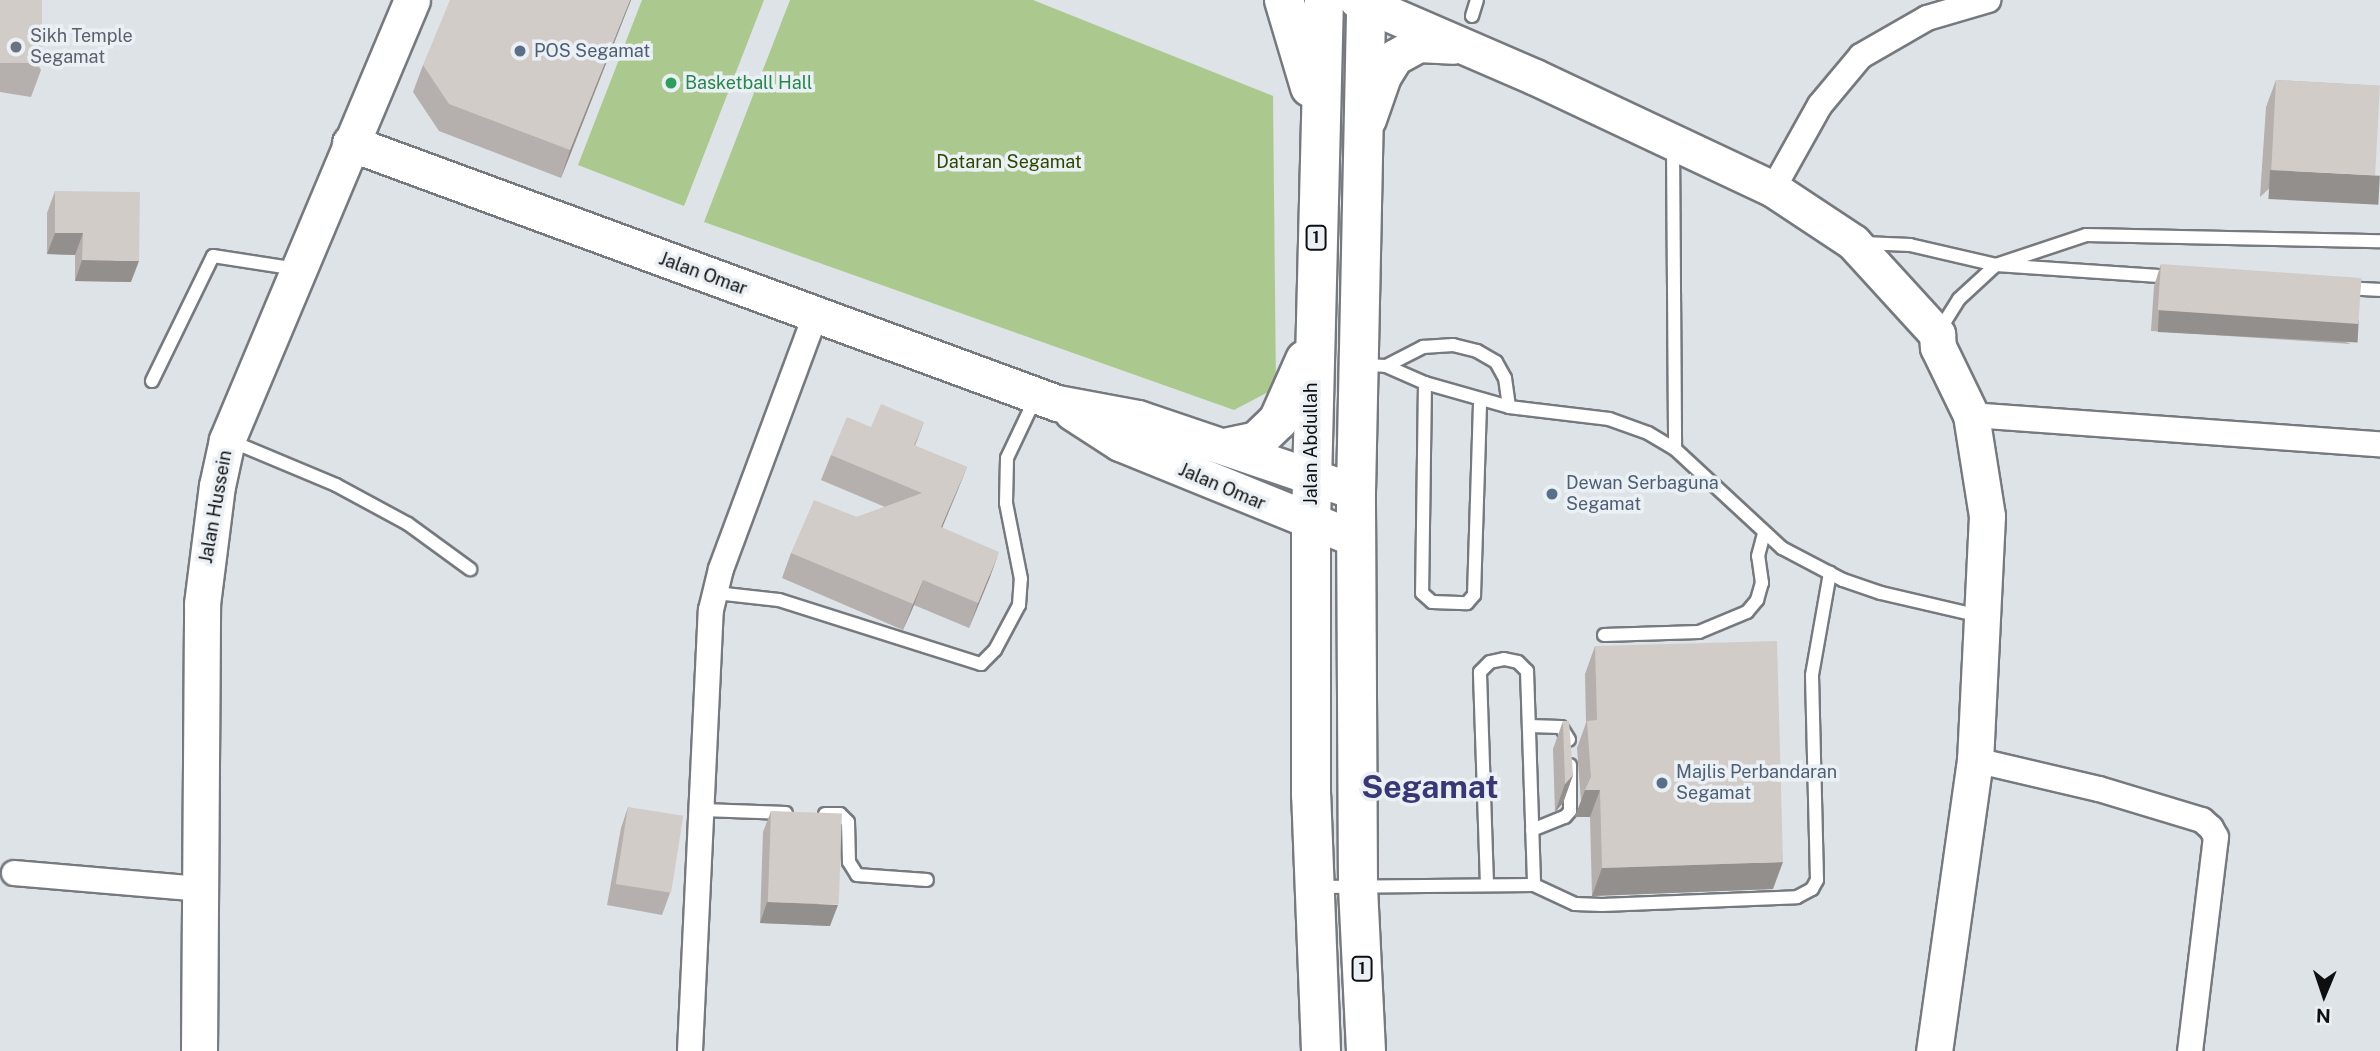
<!DOCTYPE html>
<style>
body{margin:0}
#map{position:relative;width:2380px;height:1051px;overflow:hidden;background:#dee3e8;font-family:"Public Sans",sans-serif}
div>[style]{position:absolute}
.green>*{inset:0;background:#abc98e}
.roads{filter:drop-shadow(2px 0 #767a7f) drop-shadow(-2px 0 #767a7f) drop-shadow(0 2px #767a7f) drop-shadow(0 -2px #767a7f)}
.lane>*{height:12px;margin:-6px;padding:0 6px;transform-origin:6px;border-radius:6px;background:#fff}
.street>*{height:24px;margin:-12px;padding:0 12px;transform-origin:12px;border-radius:12px;background:#fff}
.secondary>*{height:35px;margin:-17.5px;padding:0 17.5px;transform-origin:17.5px;border-radius:17.5px;background:#fff}
.highway>*{height:38px;margin:-19px;padding:0 19px;transform-origin:19px;border-radius:19px;background:#fff}
.wall>*{inset:0;background:#b5afad}
.shaded-wall>*{inset:0;background:#938f8d;transform-origin:0 0}
.building>*{inset:0;background:#d2ccc9;transform-origin:0 0}
.dots>*{width:19px;height:19px;translate:-50% -50%;box-sizing:border-box;border:4px solid #ebf0f5;border-radius:50%}
span{translate:-50% -50%;white-space:nowrap;text-align:center;line-height:1.15;-webkit-text-stroke:7px #ebf0f5;paint-order:stroke}
.shield-label span{padding:2px 5px;background:#ebf0f5;border:2px solid;border-radius:5px;-webkit-text-stroke-width:0}
.shield-label{font-size:16px;color:#0e0f11;font-weight:700}
.worship-label{font-size:18px;color:#5b616d}
.left{translate:0 -50%;text-align:left}
.service-label{font-size:18px;color:#4e5e75}
.leisure-label{font-size:18px;color:#27864d}
.park-label{font-size:18px;color:#2c4700}
.street-label{font-size:18px;color:#0e0f11}
.town-label{font-size:32px;color:#3a3874;font-weight:700}
.north{position:absolute;left:2289px;top:960px;width:70px;height:70px;-webkit-text-stroke:5px #ebf0f5;paint-order:stroke;rotate:182deg;font-size:19px;font-weight:700;line-height:28px;text-align:center;color:#0e0f11}
.north::after{content:'';display:block;margin:auto;width:24px;height:32px;background:#0e0f11;clip-path:polygon(50% 0,100% 100%,50% 72%,0 100%)}
</style>
<div id="map">
<div class="green">
<i style="clip-path:polygon(642px 0,764px 0,684px 206px,578px 165px)"></i>
<i style="clip-path:polygon(790px 0,1033px 0,1273px 96px,1276px 388px,1234px 410px,704px 222px)"></i>
</div>
<div class="roads">
<div class="lane">
<i style="left:1472px;top:16px;width:17px;rotate:-73deg"></i>
<i style="left:1673px;top:145px;width:304px;rotate:89.6deg"></i>
<i style="left:1864px;top:243px;width:46px;rotate:2.5deg"></i>
<i style="left:1910px;top:245px;width:88px;rotate:13.1deg"></i>
<i style="left:1996px;top:265px;width:95px;rotate:-18.4deg"></i>
<i style="left:2086px;top:235px;width:294px;rotate:1.2deg"></i>
<i style="left:2345px;top:288px;width:35px;rotate:3deg"></i>
<i style="left:1939px;top:331px;width:38px;rotate:-58deg"></i>
<i style="left:1959px;top:299px;width:50px;rotate:-42.6deg"></i>
<i style="left:1996px;top:265px;width:178px;rotate:3.9deg"></i>
<i style="left:1361px;top:365px;width:25px;rotate:2deg"></i>
<i style="left:1386px;top:366px;width:43px;rotate:23.6deg"></i>
<i style="left:1425px;top:383px;width:87px;rotate:15.9deg"></i>
<i style="left:1509px;top:407px;width:101px;rotate:6.8deg"></i>
<i style="left:1609px;top:419px;width:41px;rotate:19.7deg"></i>
<i style="left:1648px;top:433px;width:31px;rotate:31deg"></i>
<i style="left:1675px;top:449px;width:146px;rotate:42.8deg"></i>
<i style="left:1782px;top:548px;width:69px;rotate:27.7deg"></i>
<i style="left:1843px;top:580px;width:40px;rotate:18.9deg"></i>
<i style="left:1881px;top:593px;width:102px;rotate:13.1deg"></i>
<i style="left:1386px;top:366px;width:42px;rotate:-27.2deg"></i>
<i style="left:1423px;top:347px;width:30px;rotate:-4deg"></i>
<i style="left:1453px;top:345px;width:25px;rotate:14deg"></i>
<i style="left:1477px;top:351px;width:22px;rotate:30deg"></i>
<i style="left:1496px;top:362px;width:18px;rotate:61deg"></i>
<i style="left:1505px;top:378px;width:29px;rotate:82deg"></i>
<i style="left:152px;top:381px;width:139px;rotate:-64deg"></i>
<i style="left:213px;top:256px;width:85px;rotate:8.8deg"></i>
<i style="left:1425px;top:383px;width:210px;rotate:90.8deg"></i>
<i style="left:1422px;top:593px;width:13px;rotate:42deg"></i>
<i style="left:1432px;top:602px;width:35px;rotate:2deg"></i>
<i style="left:1467px;top:603px;width:11px;rotate:-49deg"></i>
<i style="left:1474px;top:595px;width:195px;rotate:-88.2deg"></i>
<i style="left:231px;top:441px;width:114px;rotate:22.7deg"></i>
<i style="left:336px;top:485px;width:82px;rotate:28.4deg"></i>
<i style="left:408px;top:524px;width:77px;rotate:36deg"></i>
<i style="left:716px;top:593px;width:63px;rotate:6.3deg"></i>
<i style="left:779px;top:600px;width:212px;rotate:17.6deg"></i>
<i style="left:981px;top:664px;width:20px;rotate:-45deg"></i>
<i style="left:995px;top:650px;width:51px;rotate:-61.9deg"></i>
<i style="left:1019px;top:605px;width:26px;rotate:-86deg"></i>
<i style="left:1021px;top:579px;width:77px;rotate:-101.2deg"></i>
<i style="left:1006px;top:503px;width:45px;rotate:-88.7deg"></i>
<i style="left:1007px;top:458px;width:65px;rotate:-64.6deg"></i>
<i style="left:1604px;top:635px;width:95px;rotate:-1.8deg"></i>
<i style="left:1699px;top:632px;width:52px;rotate:-22.6deg"></i>
<i style="left:1747px;top:612px;width:16px;rotate:-50deg"></i>
<i style="left:1757px;top:600px;width:18px;rotate:-74deg"></i>
<i style="left:1762px;top:583px;width:27px;rotate:-98deg"></i>
<i style="left:1758px;top:556px;width:24px;rotate:-75deg"></i>
<i style="left:1529px;top:726px;width:32px;rotate:2deg"></i>
<i style="left:1561px;top:727px;width:15px;rotate:58deg"></i>
<i style="left:703px;top:810px;width:83px;rotate:2.1deg"></i>
<i style="left:825px;top:814px;width:15px"></i>
<i style="left:840px;top:814px;width:11px;rotate:45deg"></i>
<i style="left:848px;top:822px;width:40px;rotate:88.6deg"></i>
<i style="left:849px;top:862px;width:15px;rotate:58deg"></i>
<i style="left:857px;top:875px;width:70px;rotate:4.1deg"></i>
<i style="left:1532px;top:830px;width:35px;rotate:-22deg"></i>
<i style="left:1565px;top:817px;width:8px;rotate:-50deg"></i>
<i style="left:1570px;top:811px;width:46px;rotate:-90deg"></i>
<i style="left:1487px;top:885px;width:213px;rotate:-91.9deg"></i>
<i style="left:1480px;top:672px;width:14px;rotate:-45deg"></i>
<i style="left:1490px;top:662px;width:14px;rotate:-12deg"></i>
<i style="left:1504px;top:659px;width:14px;rotate:12deg"></i>
<i style="left:1518px;top:662px;width:13px;rotate:45deg"></i>
<i style="left:1527px;top:671px;width:214px;rotate:88.1deg"></i>
<i style="left:1317px;top:887px;width:217px;rotate:-0.5deg"></i>
<i style="left:1534px;top:885px;width:45px;rotate:24.9deg"></i>
<i style="left:1575px;top:904px;width:27px;rotate:2deg"></i>
<i style="left:1602px;top:905px;width:195px;rotate:-2.3deg"></i>
<i style="left:1797px;top:897px;width:17px;rotate:-28deg"></i>
<i style="left:1812px;top:889px;width:10px;rotate:-61deg"></i>
<i style="left:1817px;top:880px;width:205px;rotate:-91.4deg"></i>
<i style="left:1812px;top:675px;width:104px;rotate:-80deg"></i>
</div>
<div class="street">
<i style="left:1773px;top:189px;width:96px;rotate:-60.8deg"></i>
<i style="left:1820px;top:105px;width:64px;rotate:-50.1deg"></i>
<i style="left:1861px;top:56px;width:76px;rotate:-29.9deg"></i>
<i style="left:1927px;top:18px;width:64px;rotate:-16.4deg"></i>
<i style="left:1971px;top:415px;width:410px;rotate:4.1deg"></i>
<i style="left:1975px;top:760px;width:127px;rotate:13.2deg"></i>
<i style="left:2099px;top:789px;width:108px;rotate:16.8deg"></i>
<i style="left:2202px;top:820px;width:12px;rotate:42deg"></i>
<i style="left:2211px;top:828px;width:10px;rotate:61deg"></i>
<i style="left:2216px;top:837px;width:216px;rotate:96.9deg"></i>
<i style="left:14px;top:873px;width:186px;rotate:4.9deg"></i>
<i style="left:690px;top:1051px;width:441px;rotate:-87.3deg"></i>
<i style="left:711px;top:610px;width:42px;rotate:-76.3deg"></i>
<i style="left:721px;top:569px;width:270px;rotate:-69.6deg"></i>
</div>
<div class="secondary">
<i style="left:1357px;top:0;width:194px;rotate:23.4deg"></i>
<i style="left:1535px;top:77px;width:263px;rotate:25.2deg"></i>
<i style="left:1773px;top:189px;width:96px;rotate:33.5deg"></i>
<i style="left:1853px;top:242px;width:125px;rotate:47.6deg"></i>
<i style="left:1937px;top:334px;width:13px;rotate:86deg"></i>
<i style="left:1938px;top:347px;width:76px;rotate:64.1deg"></i>
<i style="left:1971px;top:415px;width:102px;rotate:81deg"></i>
<i style="left:1987px;top:516px;width:244px;rotate:92.8deg"></i>
<i style="left:1975px;top:760px;width:294px;rotate:98deg"></i>
<i style="left:1368px;top:119px;width:46px;rotate:-70.8deg"></i>
<i style="left:1383px;top:76px;width:22px;rotate:-58deg"></i>
<i style="left:1395px;top:57px;width:26px;rotate:-29deg"></i>
<i style="left:1418px;top:44px;width:35px;rotate:3deg"></i>
<i style="left:350px;top:143px;width:753px;rotate:20.19deg"></i>
<i style="left:1057px;top:403px;width:82px;rotate:10.5deg"></i>
<i style="left:1138px;top:418px;width:230px;rotate:18.7deg"></i>
<i style="left:1072px;top:412px;width:57px;rotate:32.9deg"></i>
<i style="left:1120px;top:443px;width:255px;rotate:22.1deg"></i>
<i style="left:199px;top:1051px;width:447px;rotate:-89.6deg"></i>
<i style="left:202px;top:604px;width:119px;rotate:-82.8deg"></i>
<i style="left:217px;top:486px;width:47px;rotate:-77.7deg"></i>
<i style="left:227px;top:440px;width:477px;rotate:-67.2deg"></i>
</div>
<div class="highway">
<i style="left:1284px;top:0;width:91px;rotate:73.4deg"></i>
<i style="left:1229px;top:447px;width:29px;rotate:-12deg"></i>
<i style="left:1257px;top:441px;width:29px;rotate:-44deg"></i>
<i style="left:1278px;top:421px;width:67px;rotate:-66.1deg"></i>
<i style="left:1321px;top:1051px;width:256px;rotate:-92.2deg"></i>
<i style="left:1311px;top:795px;width:272px;rotate:-90deg"></i>
<i style="left:1311px;top:523px;width:523px;rotate:-88.58deg"></i>
<i style="left:1366px;top:1051px;width:164px;rotate:-92.8deg"></i>
<i style="left:1358px;top:887px;width:395px;rotate:-90.3deg"></i>
<i style="left:1356px;top:492px;width:492px;rotate:-88.8deg"></i>
</div>
</div>
<div class="wall">
<i style="clip-path:polygon(0 0,41px 70px,31px 97px,0 92px)"></i>
<i style="clip-path:polygon(631px 0,561px 178px,439px 131px,413px 92px,423px 65px)"></i>
<i style="clip-path:polygon(2276px 80px,2380px 86px,2260px 197px,2266px 107px)"></i>
<i style="clip-path:polygon(55px 191px,131px 282px,75px 281px,75px 255px,47px 254px,47px 213px)"></i>
<i style="clip-path:polygon(2161px 264px,2351px 344px,2151px 331px,2154px 286px)"></i>
<i style="clip-path:polygon(924px 422px,915px 446px,967px 467px,942px 527px,990px 577px,969px 628px,914px 605px,903px 630px,782px 578px,791px 553px,857px 517px,885px 507px,821px 480px,831px 455px,871px 427px)"></i>
<i style="clip-path:polygon(1595px 646px,1773px 889px,1592px 896px,1590px 817px,1575px 817px,1581px 802px,1577px 748px,1586px 723px,1585px 674px)"></i>
<i style="clip-path:polygon(1563px 721px,1573px 775px,1563px 803px,1555px 812px,1553px 749px)"></i>
<i style="clip-path:polygon(628px 807px,670px 893px,662px 915px,607px 905px,621px 828px)"></i>
<i style="clip-path:polygon(771px 811px,830px 926px,760px 923px,763px 832px)"></i>
</div>
<div class="shaded-wall">
<i style="clip-path:polygon(630px 0,631px 0,561px 178px,570px 150px)"></i>
<i style="left:2270px;top:170px;width:110px;height:29px;rotate:3deg"></i>
<i style="clip-path:polygon(55px 233px,83px 233px,75px 255px,47px 254px)"></i>
<i style="clip-path:polygon(82px 260px,139px 261px,131px 282px,75px 281px)"></i>
<i style="left:2159px;top:310px;width:200px;height:22px;rotate:3deg"></i>
<i style="clip-path:polygon(967px 467px,957px 492px,932px 552px,941px 527px)"></i>
<i style="clip-path:polygon(999px 552px,990px 577px,969px 628px,978px 603px)"></i>
<i style="clip-path:polygon(923px 580px,914px 605px,903px 630px,913px 604px)"></i>
<i style="clip-path:polygon(1573px 775px,1563px 803px,1555px 812px,1565px 784px)"></i>
<i style="clip-path:polygon(1585px 790px,1600px 790px,1590px 817px,1575px 817px)"></i>
<i style="clip-path:polygon(1783px 862px,1773px 889px,1592px 896px,1602px 868px)"></i>
<i style="clip-path:polygon(767px 902px,838px 905px,830px 926px,760px 923px)"></i>
</div>
<div class="building">
<i style="left:0;top:0;width:42px;height:63px"></i>
<i style="clip-path:polygon(450px 0,630px 0,570px 150px,449px 104px,423px 65px)"></i>
<i style="left:2276px;top:80px;width:104px;height:90px;rotate:3deg"></i>
<i style="clip-path:polygon(55px 191px,140px 192px,139px 261px,82px 260px,83px 233px,55px 233px)"></i>
<i style="left:2161px;top:264px;width:201px;height:46px;rotate:4deg"></i>
<i style="clip-path:polygon(881px 404px,924px 422px,914px 445px,967px 467px,941px 527px,999px 552px,978px 603px,923px 580px,913px 604px,791px 553px,814px 500px,857px 517px,922px 493px,831px 455px,847px 417px,871px 427px)"></i>
<i style="clip-path:polygon(1777px 641px,1783px 862px,1602px 868px,1600px 790px,1585px 790px,1591px 777px,1587px 721px,1597px 720px,1595px 646px)"></i>
<i style="clip-path:polygon(1563px 721px,1569px 721px,1573px 775px,1565px 784px)"></i>
<i style="left:628px;top:807px;width:56px;height:78px;rotate:9deg"></i>
<i style="left:771px;top:811px;width:71px;height:91px;rotate:2deg"></i>
</div>
<div class="dots">
<i style="left:16px;top:47px;background:#6b7280"></i>
<i style="left:520px;top:51px;background:#5c6f8a"></i>
<i style="left:671px;top:83px;background:#2e9e5b"></i>
<i style="left:1552px;top:494px;background:#5c6f8a"></i>
<i style="left:1662px;top:783px;background:#5c6f8a"></i>
</div>
<div class="shield-label">
<span style="left:1316px;top:238px">1</span>
<span style="left:1362px;top:969px">1</span>
</div>
<div class="worship-label">
<span class="left" style="left:30px;top:47px">Sikh Temple<br>Segamat</span>
</div>
<div class="service-label">
<span class="left" style="left:534px;top:51px">POS Segamat</span>
<span class="left" style="left:1566px;top:494px">Dewan Serbaguna<br>Segamat</span>
<span class="left" style="left:1676px;top:783px">Majlis Perbandaran<br>Segamat</span>
</div>
<div class="leisure-label">
<span class="left" style="left:685px;top:83px">Basketball Hall</span>
</div>
<div class="park-label">
<span style="left:1009px;top:162px">Dataran Segamat</span>
</div>
<div class="street-label">
<span style="left:703px;top:274px;rotate:20deg">Jalan Omar</span>
<span style="left:1311px;top:444px;rotate:-90deg">Jalan Abdullah</span>
<span style="left:1222px;top:487px;rotate:23deg">Jalan Omar</span>
<span style="left:216px;top:507px;rotate:-80deg">Jalan Hussein</span>
</div>
<div class="town-label">
<span style="left:1430px;top:787px">Segamat</span>
</div>
<div class="north">N</div>
</div>
